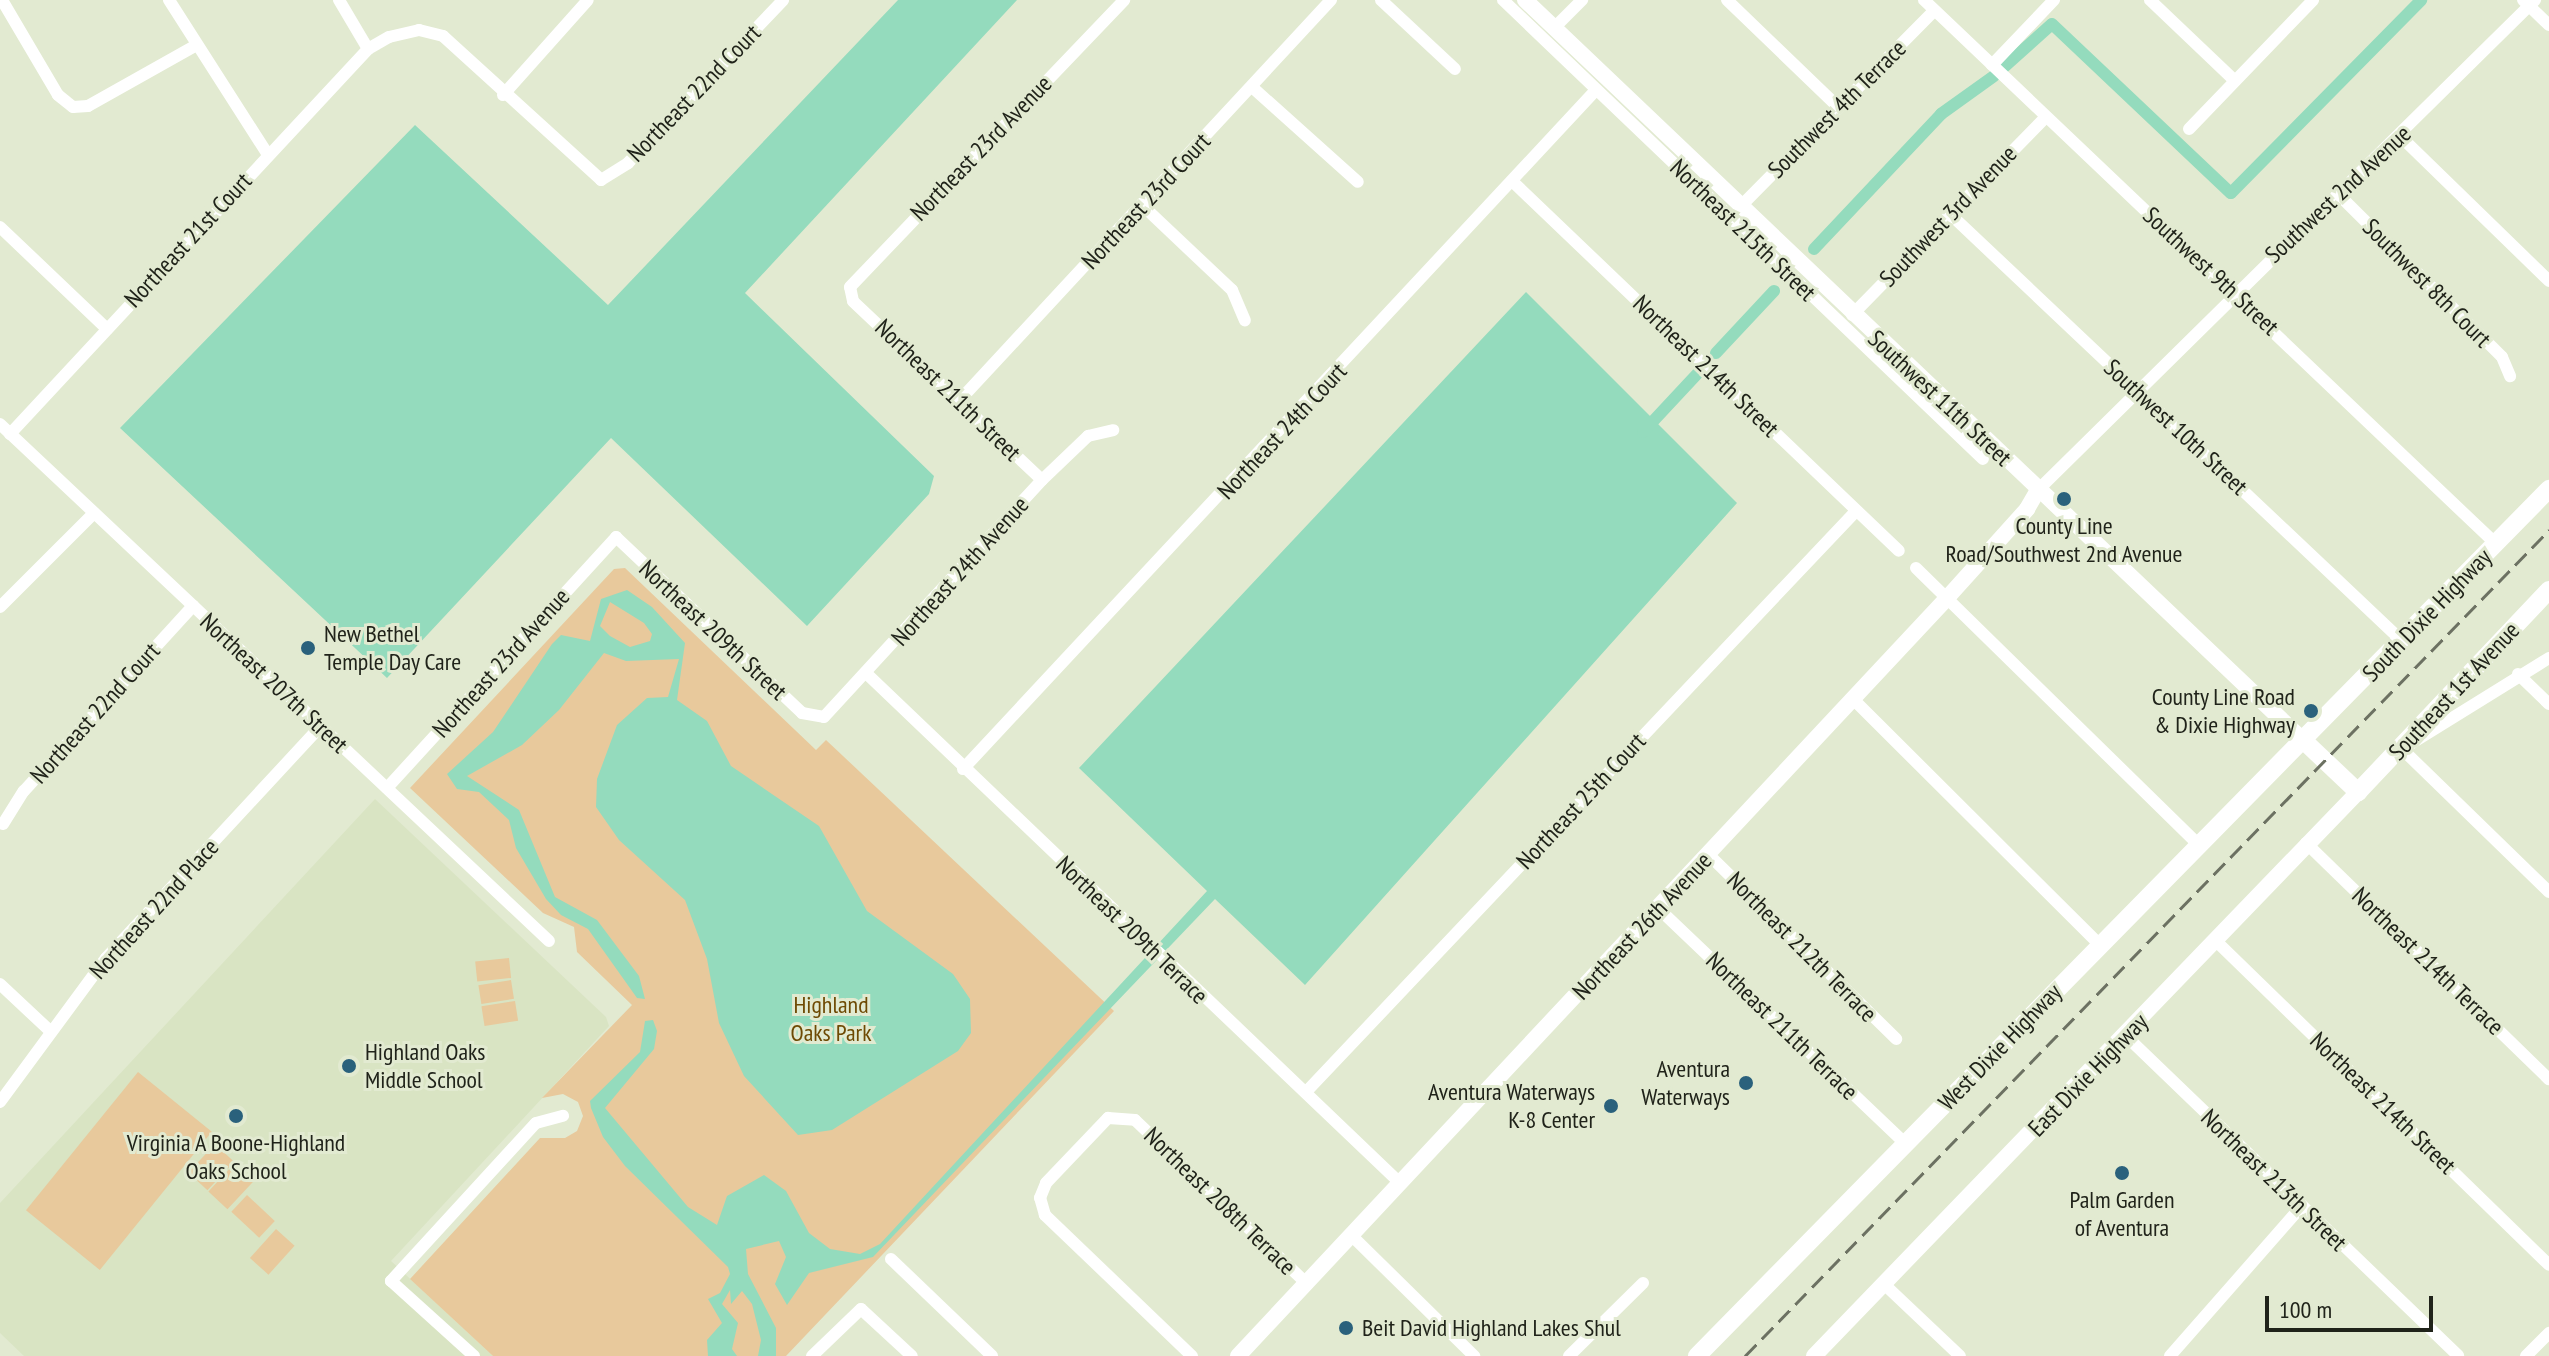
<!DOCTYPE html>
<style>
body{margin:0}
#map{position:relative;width:2549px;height:1356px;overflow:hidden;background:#e2ead1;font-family:"PT Sans Narrow",sans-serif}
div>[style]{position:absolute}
.built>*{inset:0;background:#d9e4c3}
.green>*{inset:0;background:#e8c99c;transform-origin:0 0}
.water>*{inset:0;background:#94dbbd}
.canal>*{height:12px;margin:-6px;padding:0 6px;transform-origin:6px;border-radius:6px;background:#94dbbd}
.minor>*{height:12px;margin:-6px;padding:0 6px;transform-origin:6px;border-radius:6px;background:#fff}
.tertiary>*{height:16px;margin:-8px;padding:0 8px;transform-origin:8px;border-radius:8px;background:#fff}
.secondary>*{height:18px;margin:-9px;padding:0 9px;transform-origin:9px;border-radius:9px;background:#fff}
.rail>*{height:3px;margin-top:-1.5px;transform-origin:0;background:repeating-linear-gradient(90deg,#6c7162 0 16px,transparent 0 24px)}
.dots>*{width:22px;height:22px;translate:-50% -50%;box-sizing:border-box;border:4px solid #e2ead1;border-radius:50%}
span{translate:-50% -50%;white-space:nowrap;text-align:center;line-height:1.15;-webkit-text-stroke:6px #e2ead1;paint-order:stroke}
.street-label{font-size:24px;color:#20231a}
.poi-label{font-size:24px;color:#20231a}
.left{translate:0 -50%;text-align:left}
.right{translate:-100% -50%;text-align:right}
.park-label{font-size:24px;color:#6e4a03}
.scale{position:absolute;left:2265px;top:1296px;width:168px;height:36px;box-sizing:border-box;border:4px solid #20231a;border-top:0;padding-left:10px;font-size:24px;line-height:28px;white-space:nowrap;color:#20231a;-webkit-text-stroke:6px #e2ead1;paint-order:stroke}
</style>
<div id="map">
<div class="built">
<i style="clip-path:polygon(375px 799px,606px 1017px,609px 1026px,391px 1261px,493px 1356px,24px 1356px,0 1333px,0 1203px)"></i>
</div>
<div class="green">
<i style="clip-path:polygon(625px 568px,816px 750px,826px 740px,1114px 1011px,786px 1356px,493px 1356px,410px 1279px,540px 1138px,565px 1138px,577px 1131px,583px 1116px,578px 1102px,563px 1094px,542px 1098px,632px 1005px,577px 952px,574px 927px,543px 913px,410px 788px,614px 569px)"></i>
<i style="left:509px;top:958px;width:20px;height:34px;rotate:84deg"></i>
<i style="left:511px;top:980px;width:19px;height:33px;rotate:81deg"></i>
<i style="left:515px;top:1001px;width:20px;height:34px;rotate:81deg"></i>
<i style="left:138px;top:1072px;width:95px;height:178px;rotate:39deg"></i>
<i style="left:215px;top:1144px;width:26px;height:39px;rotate:43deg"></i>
<i style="left:235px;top:1163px;width:26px;height:39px;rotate:43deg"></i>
<i style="left:247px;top:1195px;width:38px;height:23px;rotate:43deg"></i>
<i style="left:276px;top:1229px;width:25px;height:39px;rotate:42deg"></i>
</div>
<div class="water">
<i style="clip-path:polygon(898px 0,1017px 0,745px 293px,934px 476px,929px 494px,807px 626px,611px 438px,387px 678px,120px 428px,415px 125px,608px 305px)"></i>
<i style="clip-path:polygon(1526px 292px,1737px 503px,1305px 985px,1215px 899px,873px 1257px,809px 1273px,787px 1305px,775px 1284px,786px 1257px,779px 1241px,746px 1249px,748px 1274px,776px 1328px,776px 1356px,758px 1356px,761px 1340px,752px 1304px,742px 1291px,731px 1304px,730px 1290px,722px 1304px,738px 1323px,732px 1349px,737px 1356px,708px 1356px,707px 1340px,722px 1323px,708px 1299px,720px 1293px,730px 1274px,728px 1267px,625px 1166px,603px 1137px,591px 1108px,590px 1101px,640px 1052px,645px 1021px,653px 1020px,657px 1031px,654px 1049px,605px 1108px,688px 1207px,717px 1225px,727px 1196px,764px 1175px,786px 1191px,809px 1233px,830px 1249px,860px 1254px,880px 1244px,1207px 891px,1079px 768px)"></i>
<i style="clip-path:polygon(evenodd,627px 590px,652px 607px,685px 643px,677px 700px,707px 721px,731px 766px,819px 826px,867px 911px,953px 974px,970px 999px,971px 1033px,958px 1051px,832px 1130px,798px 1135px,744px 1076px,719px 1023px,707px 959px,685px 900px,619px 840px,596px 807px,597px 779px,617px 725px,647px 698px,668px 697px,679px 659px,626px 661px,604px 653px,559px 710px,522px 745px,467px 776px,519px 810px,555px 897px,597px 920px,639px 976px,645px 999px,637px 998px,588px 929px,561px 915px,546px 899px,516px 848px,509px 820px,479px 792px,457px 789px,447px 774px,493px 732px,552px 644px,561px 635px,590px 641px,601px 599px,627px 590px,610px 602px,644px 623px,652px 634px,650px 641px,630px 647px,610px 636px,600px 626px,610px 602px)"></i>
</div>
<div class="canal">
<i style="left:2004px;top:67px;width:64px;rotate:-41.9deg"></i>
<i style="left:2052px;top:24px;width:246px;rotate:43.4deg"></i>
<i style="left:2231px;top:193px;width:271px;rotate:-45.4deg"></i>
<i style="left:1814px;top:249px;width:185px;rotate:-46.7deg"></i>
<i style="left:1941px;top:114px;width:65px;rotate:-35.6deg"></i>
<i style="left:1716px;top:353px;width:85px;rotate:-46.9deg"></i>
<i style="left:1643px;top:432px;width:81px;rotate:-47deg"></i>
</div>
<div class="minor">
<i style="left:2px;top:0;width:110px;rotate:59.5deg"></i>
<i style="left:58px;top:95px;width:19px;rotate:39deg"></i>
<i style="left:73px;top:107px;width:15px;rotate:-4deg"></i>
<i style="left:88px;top:106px;width:123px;rotate:-29.3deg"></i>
<i style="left:169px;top:0;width:184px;rotate:57.4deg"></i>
<i style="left:339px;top:0;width:57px;rotate:59.4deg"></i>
<i style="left:1381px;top:0;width:101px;rotate:43deg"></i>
<i style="left:1503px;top:0;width:664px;rotate:43.72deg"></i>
<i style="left:1727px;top:0;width:153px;rotate:43.9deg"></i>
<i style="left:1924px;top:0;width:789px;rotate:43.56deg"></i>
<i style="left:2150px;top:0;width:117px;rotate:43.6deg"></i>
<i style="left:2523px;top:0;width:36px;rotate:44deg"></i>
<i style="left:1554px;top:28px;width:40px;rotate:-45deg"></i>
<i style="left:1992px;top:65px;width:90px;rotate:-46.4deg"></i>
<i style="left:1252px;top:87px;width:142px;rotate:41.9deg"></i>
<i style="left:503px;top:95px;width:127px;rotate:-48.2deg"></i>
<i style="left:2189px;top:129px;width:179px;rotate:-46.1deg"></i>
<i style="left:2400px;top:136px;width:208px;rotate:44.2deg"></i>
<i style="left:1512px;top:181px;width:535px;rotate:43.71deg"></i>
<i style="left:2338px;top:194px;width:231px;rotate:44.8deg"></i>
<i style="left:2502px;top:357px;width:21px;rotate:67deg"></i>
<i style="left:1142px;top:205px;width:124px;rotate:43.4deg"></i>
<i style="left:1232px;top:290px;width:33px;rotate:67deg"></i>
<i style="left:1740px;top:207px;width:276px;rotate:-45.3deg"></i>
<i style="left:1949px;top:213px;width:623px;rotate:43.37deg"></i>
<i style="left:0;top:227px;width:148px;rotate:43.6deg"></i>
<i style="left:1852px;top:315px;width:276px;rotate:-45.6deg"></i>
<i style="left:959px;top:401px;width:547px;rotate:-47.15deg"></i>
<i style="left:0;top:424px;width:754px;rotate:43.28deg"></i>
<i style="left:10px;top:434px;width:526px;rotate:-47.08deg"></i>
<i style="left:368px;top:49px;width:24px;rotate:-30deg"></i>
<i style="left:389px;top:37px;width:31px;rotate:-13deg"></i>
<i style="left:419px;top:30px;width:25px;rotate:14deg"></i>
<i style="left:443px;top:36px;width:214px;rotate:42.3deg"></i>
<i style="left:601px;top:180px;width:32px;rotate:-32deg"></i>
<i style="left:628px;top:163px;width:225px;rotate:-46.4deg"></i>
<i style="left:1042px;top:480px;width:260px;rotate:-136.6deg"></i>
<i style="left:853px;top:301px;width:14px;rotate:-102deg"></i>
<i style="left:850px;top:287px;width:397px;rotate:-46.3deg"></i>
<i style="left:2038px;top:490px;width:698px;rotate:-44.59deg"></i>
<i style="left:1916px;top:568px;width:395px;rotate:44.4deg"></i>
<i style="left:0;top:607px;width:133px;rotate:-45deg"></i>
<i style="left:2549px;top:658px;width:173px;rotate:148.2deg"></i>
<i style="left:2402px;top:749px;width:205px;rotate:44.2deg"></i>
<i style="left:867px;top:674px;width:737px;rotate:43.68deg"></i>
<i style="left:2518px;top:674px;width:43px;rotate:44.1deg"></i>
<i style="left:1853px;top:699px;width:349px;rotate:44.9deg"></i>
<i style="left:963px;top:769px;width:928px;rotate:-47.01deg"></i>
<i style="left:387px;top:788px;width:340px;rotate:-47.6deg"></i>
<i style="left:616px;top:537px;width:256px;rotate:43.4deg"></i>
<i style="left:802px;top:713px;width:22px;rotate:10deg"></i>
<i style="left:824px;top:717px;width:322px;rotate:-47.4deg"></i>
<i style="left:1042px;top:480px;width:64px;rotate:-43.7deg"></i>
<i style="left:1088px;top:436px;width:26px;rotate:-13deg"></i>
<i style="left:3px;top:824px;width:39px;rotate:-58deg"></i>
<i style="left:24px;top:791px;width:251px;rotate:-47.6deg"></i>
<i style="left:2306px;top:843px;width:339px;rotate:44.2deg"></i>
<i style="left:1708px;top:854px;width:264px;rotate:44.5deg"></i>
<i style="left:1659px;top:909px;width:341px;rotate:43.6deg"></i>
<i style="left:2217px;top:942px;width:463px;rotate:44.2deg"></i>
<i style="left:0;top:984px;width:69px;rotate:43.2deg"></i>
<i style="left:2126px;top:1036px;width:461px;rotate:43.9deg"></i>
<i style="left:1306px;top:1092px;width:800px;rotate:-46.57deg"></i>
<i style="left:0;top:1102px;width:179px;rotate:-53.6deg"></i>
<i style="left:106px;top:958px;width:316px;rotate:-47.2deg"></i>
<i style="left:1351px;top:1235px;width:173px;rotate:44.5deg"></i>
<i style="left:891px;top:1259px;width:140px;rotate:43.8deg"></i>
<i style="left:1885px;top:1285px;width:103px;rotate:43.4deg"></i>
<i style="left:474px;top:1356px;width:112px;rotate:-137.9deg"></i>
<i style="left:391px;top:1281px;width:214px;rotate:-47.5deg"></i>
<i style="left:536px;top:1123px;width:28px;rotate:-15deg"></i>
<i style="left:812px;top:1356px;width:68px;rotate:-43.8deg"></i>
<i style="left:861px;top:1309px;width:69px;rotate:42.7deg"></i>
<i style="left:1192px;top:1356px;width:204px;rotate:-136.2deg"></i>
<i style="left:1045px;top:1215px;width:18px;rotate:-106deg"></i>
<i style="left:1040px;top:1198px;width:16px;rotate:-68deg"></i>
<i style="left:1046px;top:1183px;width:90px;rotate:-46.4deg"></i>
<i style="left:1108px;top:1118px;width:27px;rotate:4deg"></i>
<i style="left:1135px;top:1120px;width:236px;rotate:43.6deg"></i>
<i style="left:1569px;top:1356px;width:104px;rotate:-44.6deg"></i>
<i style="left:2170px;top:1356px;width:198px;rotate:-48.7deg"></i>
<i style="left:2526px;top:1356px;width:33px;rotate:-45deg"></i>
</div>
<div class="tertiary">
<i style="left:1525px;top:0;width:1074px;rotate:43.57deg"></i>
<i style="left:1238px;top:1356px;width:1038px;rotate:-46.91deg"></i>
<i style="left:1947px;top:598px;width:120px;rotate:-48deg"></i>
<i style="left:2027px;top:509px;width:22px;rotate:-60deg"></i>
<i style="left:1814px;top:1356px;width:784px;rotate:-46.03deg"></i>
</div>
<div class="secondary">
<i style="left:2303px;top:740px;width:76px;rotate:43.4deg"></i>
<i style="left:2358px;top:792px;width:278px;rotate:-46.6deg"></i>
<i style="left:1697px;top:1356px;width:1216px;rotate:-45.5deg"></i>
</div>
<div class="rail">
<i style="left:1745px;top:1356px;width:1153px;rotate:-45.77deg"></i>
</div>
<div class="dots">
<i style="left:2064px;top:499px;background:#2a617c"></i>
<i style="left:308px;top:648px;background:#2a617c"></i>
<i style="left:2311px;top:711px;background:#2a617c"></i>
<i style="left:349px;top:1066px;background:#2a617c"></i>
<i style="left:1746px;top:1083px;background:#2a617c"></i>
<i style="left:1611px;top:1106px;background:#2a617c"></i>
<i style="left:236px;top:1116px;background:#2a617c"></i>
<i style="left:2122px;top:1173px;background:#2a617c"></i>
<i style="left:1346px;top:1328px;background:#2a617c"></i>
</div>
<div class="street-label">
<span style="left:694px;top:93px;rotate:-46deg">Northeast 22nd Court</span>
<span style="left:1837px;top:109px;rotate:-45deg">Southwest 4th Terrace</span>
<span style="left:981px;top:148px;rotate:-46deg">Northeast 23rd Avenue</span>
<span style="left:2338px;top:194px;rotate:-43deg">Southwest 2nd Avenue</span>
<span style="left:1146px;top:201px;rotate:-47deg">Northeast 23rd Court</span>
<span style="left:1948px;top:216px;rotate:-46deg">Southwest 3rd Avenue</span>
<span style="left:1743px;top:230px;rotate:44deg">Northeast 215th Street</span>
<span style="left:188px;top:240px;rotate:-47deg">Northeast 21st Court</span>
<span style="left:2211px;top:271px;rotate:43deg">Southwest 9th Street</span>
<span style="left:2427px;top:283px;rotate:45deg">Southwest 8th Court</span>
<span style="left:1706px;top:366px;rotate:44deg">Northeast 214th Street</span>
<span style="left:948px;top:390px;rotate:44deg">Northeast 211th Street</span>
<span style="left:1940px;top:398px;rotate:43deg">Southwest 11th Street</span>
<span style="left:2176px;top:427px;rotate:43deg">Southwest 10th Street</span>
<span style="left:1282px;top:431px;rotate:-47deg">Northeast 24th Court</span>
<span style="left:960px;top:571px;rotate:-48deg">Northeast 24th Avenue</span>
<span style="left:2427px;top:615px;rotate:-46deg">South Dixie Highway</span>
<span style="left:713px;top:630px;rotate:43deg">Northeast 209th Street</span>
<span style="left:501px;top:663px;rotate:-48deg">Northeast 23rd Avenue</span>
<span style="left:274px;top:683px;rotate:43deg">Northeast 207th Street</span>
<span style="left:2454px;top:691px;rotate:-47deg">Southeast 1st Avenue</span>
<span style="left:95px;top:713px;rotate:-48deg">Northeast 22nd Court</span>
<span style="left:1581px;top:801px;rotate:-47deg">Northeast 25th Court</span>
<span style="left:154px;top:909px;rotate:-48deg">Northeast 22nd Place</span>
<span style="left:1642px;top:926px;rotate:-47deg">Northeast 26th Avenue</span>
<span style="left:1132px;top:930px;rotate:44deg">Northeast 209th Terrace</span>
<span style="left:1802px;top:947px;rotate:45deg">Northeast 212th Terrace</span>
<span style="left:2428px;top:961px;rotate:44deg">Northeast 214th Terrace</span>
<span style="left:1782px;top:1026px;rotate:44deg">Northeast 211th Terrace</span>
<span style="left:2000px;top:1047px;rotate:-46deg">West Dixie Highway</span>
<span style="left:2088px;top:1075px;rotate:-46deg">East Dixie Highway</span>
<span style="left:2383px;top:1103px;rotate:44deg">Northeast 214th Street</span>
<span style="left:2274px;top:1180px;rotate:44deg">Northeast 213th Street</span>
<span style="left:1220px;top:1201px;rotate:44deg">Northeast 208th Terrace</span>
</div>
<div class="poi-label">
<span style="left:2064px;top:540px">County Line<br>Road/Southwest 2nd Avenue</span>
<span class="left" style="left:324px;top:648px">New Bethel<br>Temple Day Care</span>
<span class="right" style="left:2295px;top:711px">County Line Road<br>&amp; Dixie Highway</span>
<span class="left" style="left:365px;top:1066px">Highland Oaks<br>Middle School</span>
<span class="right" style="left:1730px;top:1083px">Aventura<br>Waterways</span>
<span class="right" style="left:1595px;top:1106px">Aventura Waterways<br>K-8 Center</span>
<span style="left:236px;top:1157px">Virginia A Boone-Highland<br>Oaks School</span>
<span style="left:2122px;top:1214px">Palm Garden<br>of Aventura</span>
<span class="left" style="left:1362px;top:1328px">Beit David Highland Lakes Shul</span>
</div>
<div class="park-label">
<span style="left:831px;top:1019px">Highland<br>Oaks Park</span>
</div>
<div class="scale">100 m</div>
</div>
